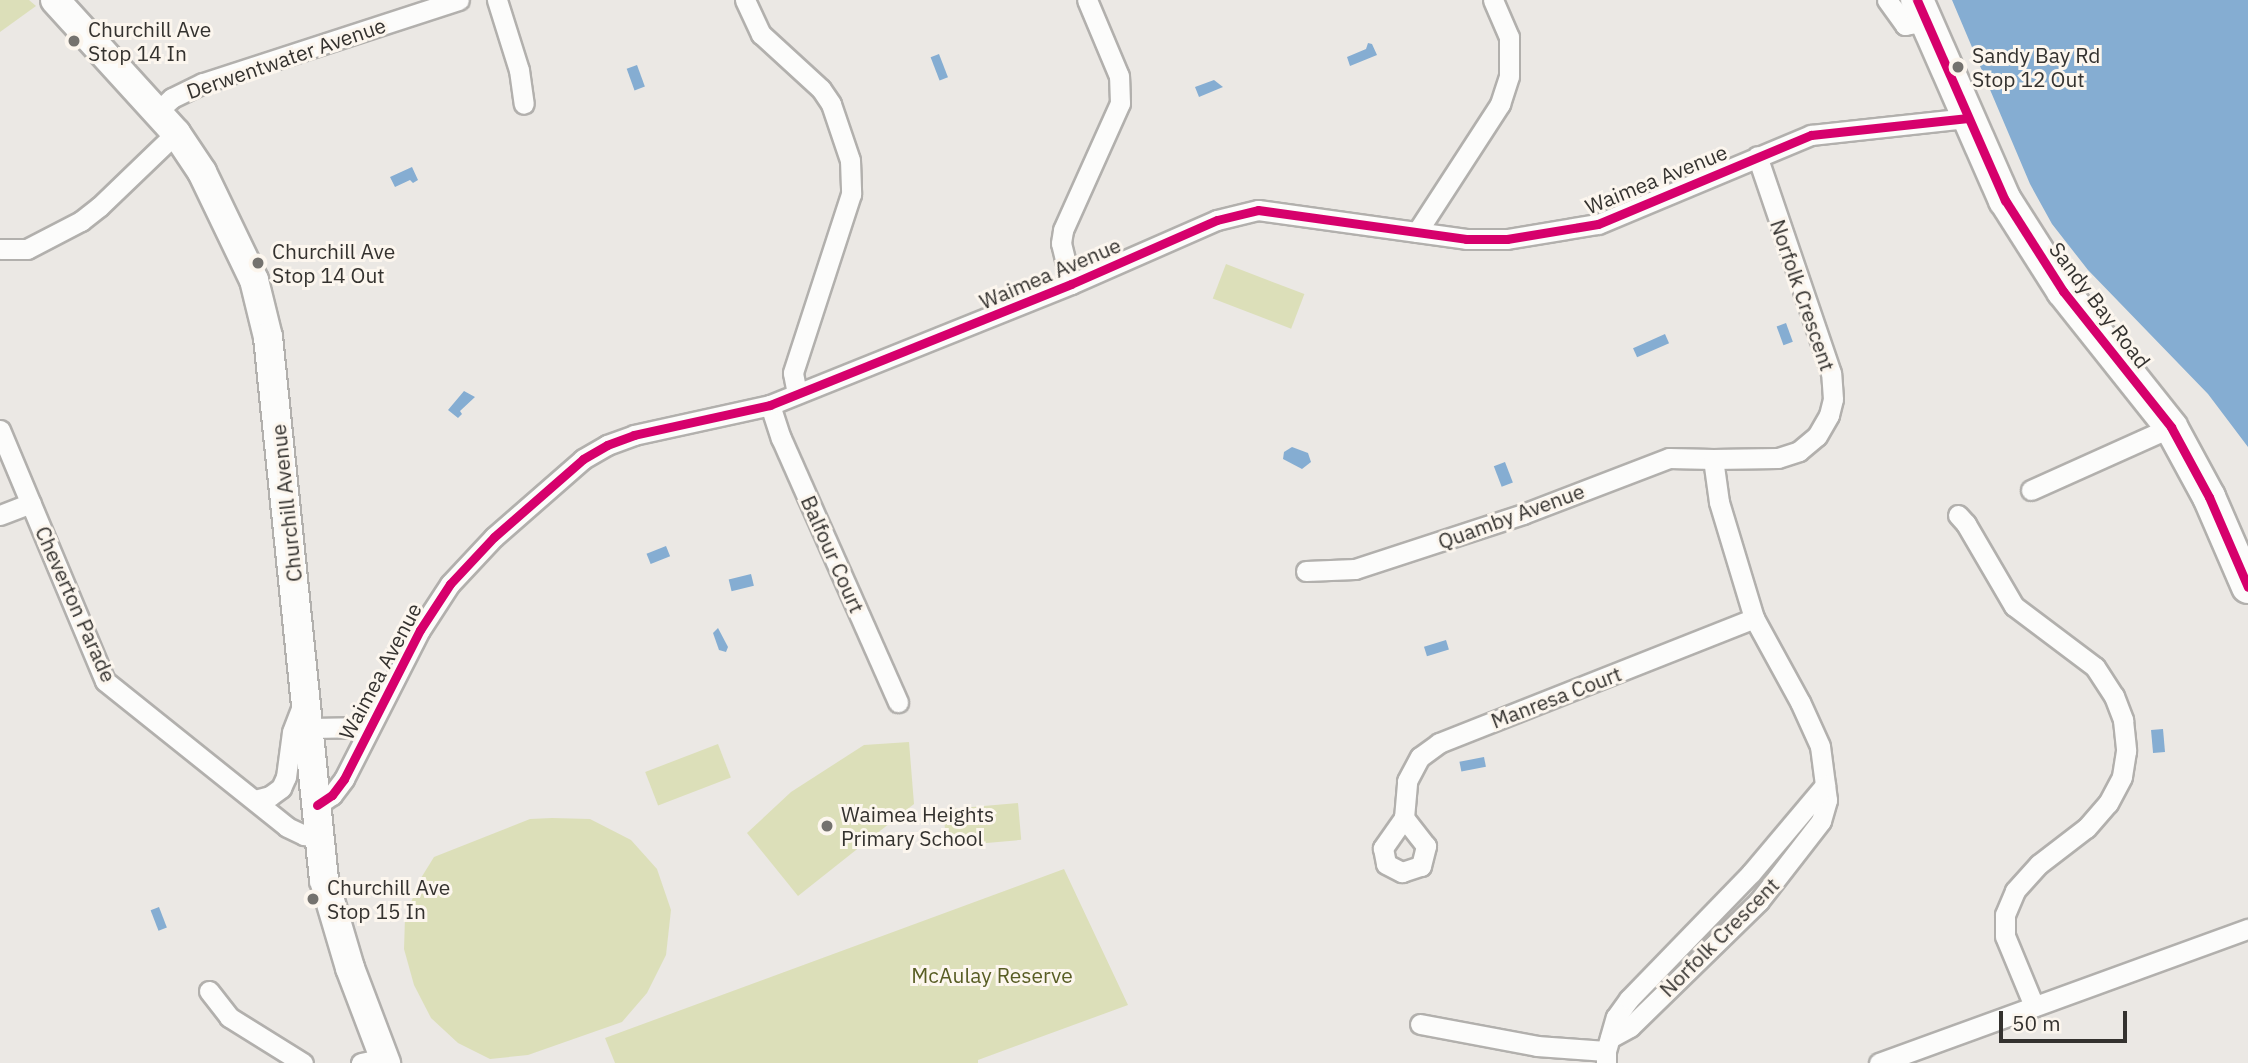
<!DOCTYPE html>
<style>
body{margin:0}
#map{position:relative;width:2248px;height:1063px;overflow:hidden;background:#ebe8e4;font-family:"IBM Plex Sans",sans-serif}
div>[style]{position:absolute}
.green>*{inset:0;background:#dcdfb9;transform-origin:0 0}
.water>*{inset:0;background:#85add2;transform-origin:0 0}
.roads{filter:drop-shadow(2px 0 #b2b0ad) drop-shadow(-2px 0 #b2b0ad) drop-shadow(0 2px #b2b0ad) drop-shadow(0 -2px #b2b0ad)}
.street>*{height:19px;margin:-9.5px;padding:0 9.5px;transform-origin:9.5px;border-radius:9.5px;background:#fcfcfb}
.secondary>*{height:28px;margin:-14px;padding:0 14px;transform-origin:14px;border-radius:14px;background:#fcfcfb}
.primary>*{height:32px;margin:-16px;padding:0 16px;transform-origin:16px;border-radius:16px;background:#fcfcfb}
.cycleway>*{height:9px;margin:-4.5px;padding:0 4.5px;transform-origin:4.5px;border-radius:4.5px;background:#d6006c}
.dots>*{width:19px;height:19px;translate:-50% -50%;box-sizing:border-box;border:4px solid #fcf6ee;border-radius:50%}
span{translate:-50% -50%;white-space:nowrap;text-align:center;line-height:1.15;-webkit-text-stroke:6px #fcf6ee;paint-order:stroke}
.poi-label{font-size:21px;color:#34322f}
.left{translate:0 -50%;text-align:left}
.street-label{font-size:21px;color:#34322f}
.park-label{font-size:21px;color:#585d24}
.scale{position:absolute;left:1999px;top:1011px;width:128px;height:32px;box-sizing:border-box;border:4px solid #34322f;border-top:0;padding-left:9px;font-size:21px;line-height:24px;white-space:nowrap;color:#34322f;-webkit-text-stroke:5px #fcf6ee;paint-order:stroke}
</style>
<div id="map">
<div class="green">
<i style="clip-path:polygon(0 0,29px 0,36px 6px,0 32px)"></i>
<i style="left:1226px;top:264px;width:84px;height:37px;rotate:21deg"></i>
<i style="clip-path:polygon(909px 742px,914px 804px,798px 896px,747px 833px,791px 792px,864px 745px)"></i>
<i style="left:718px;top:744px;width:36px;height:78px;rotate:69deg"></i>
<i style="left:1018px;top:803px;width:37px;height:75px;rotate:85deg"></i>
<i style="clip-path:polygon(552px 818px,590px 819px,631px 840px,657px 869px,671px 910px,666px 955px,647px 993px,622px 1022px,528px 1055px,490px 1059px,458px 1043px,431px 1018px,414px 985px,404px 949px,405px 917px,421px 878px,434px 857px,530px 819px)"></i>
<i style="clip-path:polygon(1064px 869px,1128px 1005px,978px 1060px,978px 1063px,615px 1063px,605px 1038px)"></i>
</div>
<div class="water">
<i style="clip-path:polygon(1952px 0,2248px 0,2248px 447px,2208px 394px,2088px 270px,2052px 224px,2030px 184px)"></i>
<i style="clip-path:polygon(1368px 43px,1372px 44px,1377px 55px,1350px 66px,1347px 57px,1366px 49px)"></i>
<i style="left:939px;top:54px;width:25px;height:9px;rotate:69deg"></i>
<i style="left:637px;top:65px;width:23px;height:11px;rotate:70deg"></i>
<i style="clip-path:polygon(1214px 80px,1223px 87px,1199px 97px,1195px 87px)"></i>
<i style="clip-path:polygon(412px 167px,418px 180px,413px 183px,410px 180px,395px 187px,390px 177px)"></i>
<i style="left:1786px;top:323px;width:20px;height:10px;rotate:70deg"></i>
<i style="left:1665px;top:334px;width:10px;height:35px;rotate:66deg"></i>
<i style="clip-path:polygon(464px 391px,475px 397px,460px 411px,462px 414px,458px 418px,448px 410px)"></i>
<i style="clip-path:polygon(1292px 447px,1308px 453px,1311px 462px,1302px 469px,1283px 459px,1284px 452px)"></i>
<i style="left:1505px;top:462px;width:22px;height:12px;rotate:69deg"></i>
<i style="left:666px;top:546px;width:11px;height:21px;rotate:68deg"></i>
<i style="left:751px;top:574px;width:12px;height:23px;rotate:76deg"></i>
<i style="clip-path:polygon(718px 628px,728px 647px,726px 652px,719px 650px,713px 633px)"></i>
<i style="left:1446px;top:640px;width:10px;height:23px;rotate:73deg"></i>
<i style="left:2163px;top:729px;width:23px;height:12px;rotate:85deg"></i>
<i style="left:1484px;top:757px;width:10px;height:25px;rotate:79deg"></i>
<i style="left:159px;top:907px;width:22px;height:9px;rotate:69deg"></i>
</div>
<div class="roads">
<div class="street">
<i style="left:497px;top:0;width:73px;rotate:72.6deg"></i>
<i style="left:519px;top:70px;width:34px;rotate:82deg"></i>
<i style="left:745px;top:0;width:38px;rotate:65deg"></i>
<i style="left:761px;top:34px;width:81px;rotate:42.5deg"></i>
<i style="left:821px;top:89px;width:18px;rotate:56deg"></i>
<i style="left:831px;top:104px;width:59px;rotate:71.3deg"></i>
<i style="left:850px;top:160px;width:34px;rotate:88deg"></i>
<i style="left:851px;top:194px;width:188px;rotate:108deg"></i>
<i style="left:793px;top:373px;width:20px;rotate:79deg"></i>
<i style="left:1887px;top:0;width:31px;rotate:54deg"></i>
<i style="left:1905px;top:25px;width:22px;rotate:-10deg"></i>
<i style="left:158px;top:111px;width:19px;rotate:-43deg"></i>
<i style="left:172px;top:98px;width:34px;rotate:-26deg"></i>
<i style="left:203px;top:83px;width:269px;rotate:-18deg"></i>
<i style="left:1417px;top:232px;width:153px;rotate:-57deg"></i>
<i style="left:1500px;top:104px;width:29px;rotate:-72deg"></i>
<i style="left:1509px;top:76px;width:39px;rotate:-90deg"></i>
<i style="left:1509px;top:37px;width:40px;rotate:-113.4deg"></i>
<i style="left:0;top:249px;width:27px"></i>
<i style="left:27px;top:249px;width:61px;rotate:-27.4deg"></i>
<i style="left:81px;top:221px;width:23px;rotate:-38deg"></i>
<i style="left:99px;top:207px;width:107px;rotate:-43.9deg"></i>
<i style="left:1071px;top:284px;width:42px;rotate:-103.7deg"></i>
<i style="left:1061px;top:243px;width:13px;rotate:-81deg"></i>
<i style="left:1063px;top:230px;width:139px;rotate:-65.8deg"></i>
<i style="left:1120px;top:103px;width:27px;rotate:-92deg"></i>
<i style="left:1119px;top:76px;width:82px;rotate:-112.8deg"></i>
<i style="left:770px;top:405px;width:35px;rotate:72deg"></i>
<i style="left:781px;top:438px;width:289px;rotate:66.1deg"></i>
<i style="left:0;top:430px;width:272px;rotate:67.3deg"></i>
<i style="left:105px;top:681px;width:233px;rotate:38.7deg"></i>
<i style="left:287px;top:827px;width:19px;rotate:25deg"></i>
<i style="left:304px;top:835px;width:15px;rotate:8deg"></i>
<i style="left:2031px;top:490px;width:154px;rotate:-24.2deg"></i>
<i style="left:0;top:515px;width:33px;rotate:-21deg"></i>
<i style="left:1958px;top:515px;width:12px;rotate:48deg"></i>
<i style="left:1966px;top:524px;width:95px;rotate:59.7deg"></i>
<i style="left:2014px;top:606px;width:101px;rotate:37deg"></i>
<i style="left:2095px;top:667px;width:35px;rotate:57deg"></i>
<i style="left:2114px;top:696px;width:26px;rotate:69deg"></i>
<i style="left:2123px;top:720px;width:31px;rotate:84deg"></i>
<i style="left:2126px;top:751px;width:26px;rotate:99deg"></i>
<i style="left:2122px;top:777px;width:30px;rotate:118deg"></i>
<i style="left:2108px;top:803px;width:33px;rotate:131deg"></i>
<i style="left:2086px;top:828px;width:59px;rotate:142.5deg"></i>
<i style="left:2039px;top:864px;width:36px;rotate:132deg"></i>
<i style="left:2015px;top:891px;width:26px;rotate:113deg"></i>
<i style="left:2005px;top:915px;width:21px;rotate:90deg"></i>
<i style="left:2005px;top:936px;width:76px;rotate:67.5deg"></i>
<i style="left:1306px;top:571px;width:49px;rotate:-2.3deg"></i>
<i style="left:1355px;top:569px;width:177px;rotate:-18.1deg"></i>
<i style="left:1523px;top:514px;width:156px;rotate:-21deg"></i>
<i style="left:1669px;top:458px;width:44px;rotate:1.3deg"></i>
<i style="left:311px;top:728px;width:57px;rotate:-1deg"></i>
<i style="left:255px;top:800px;width:16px;rotate:-15deg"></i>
<i style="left:270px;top:796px;width:14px;rotate:-36deg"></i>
<i style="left:281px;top:788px;width:12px;rotate:-66deg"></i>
<i style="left:286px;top:777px;width:45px;rotate:-82.4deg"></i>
<i style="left:292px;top:732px;width:31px;rotate:-69deg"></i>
<i style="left:317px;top:805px;width:18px;rotate:-34deg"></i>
<i style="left:332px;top:795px;width:20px;rotate:-53deg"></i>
<i style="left:344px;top:779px;width:167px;rotate:-63deg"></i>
<i style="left:420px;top:630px;width:55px;rotate:-56.9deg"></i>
<i style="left:450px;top:584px;width:64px;rotate:-46.9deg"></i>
<i style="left:494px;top:537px;width:118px;rotate:-41.2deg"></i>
<i style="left:583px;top:459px;width:28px;rotate:-30deg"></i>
<i style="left:607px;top:445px;width:29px;rotate:-20deg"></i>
<i style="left:634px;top:435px;width:139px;rotate:-12.4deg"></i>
<i style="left:770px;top:405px;width:324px;rotate:-21.9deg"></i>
<i style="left:1071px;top:284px;width:159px;rotate:-23.7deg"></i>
<i style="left:1217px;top:220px;width:42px;rotate:-13.7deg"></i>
<i style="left:1258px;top:210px;width:210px;rotate:7.9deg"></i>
<i style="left:1466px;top:239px;width:41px"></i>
<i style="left:1507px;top:239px;width:92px;rotate:-9.4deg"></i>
<i style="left:1598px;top:224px;width:231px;rotate:-22.7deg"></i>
<i style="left:1811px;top:135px;width:158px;rotate:-6.2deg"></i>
<i style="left:1404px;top:818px;width:37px;rotate:125deg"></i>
<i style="left:1383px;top:848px;width:16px;rotate:79deg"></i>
<i style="left:1386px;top:864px;width:18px;rotate:27deg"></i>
<i style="left:1402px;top:872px;width:20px;rotate:-18deg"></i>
<i style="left:1421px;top:866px;width:21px;rotate:-76deg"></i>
<i style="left:1426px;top:846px;width:36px;rotate:-128deg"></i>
<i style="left:1404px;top:818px;width:37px;rotate:-85deg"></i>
<i style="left:1407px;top:781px;width:27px;rotate:-62deg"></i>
<i style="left:1420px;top:757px;width:24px;rotate:-36deg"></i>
<i style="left:1439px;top:743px;width:339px;rotate:-21.6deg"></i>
<i style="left:209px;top:991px;width:33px;rotate:52deg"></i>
<i style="left:229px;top:1017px;width:87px;rotate:31.9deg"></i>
<i style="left:1420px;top:1024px;width:119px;rotate:10.6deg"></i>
<i style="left:1537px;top:1046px;width:69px;rotate:4.1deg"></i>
<i style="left:1610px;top:1038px;width:23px;rotate:-29deg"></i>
<i style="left:1630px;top:1027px;width:180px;rotate:-44.3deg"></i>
<i style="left:1759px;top:901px;width:101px;rotate:-52.2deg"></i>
<i style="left:1821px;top:821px;width:22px;rotate:-74deg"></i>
<i style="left:1827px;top:800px;width:54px;rotate:-97.4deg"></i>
<i style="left:1820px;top:746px;width:48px;rotate:-114.4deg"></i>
<i style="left:1800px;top:702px;width:96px;rotate:-118.7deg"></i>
<i style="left:1754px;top:618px;width:121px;rotate:-106.8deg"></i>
<i style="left:1719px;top:502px;width:43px;rotate:-97.9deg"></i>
<i style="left:1713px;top:459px;width:65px;rotate:-0.9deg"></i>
<i style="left:1778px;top:458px;width:22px;rotate:-18deg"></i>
<i style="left:1799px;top:451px;width:23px;rotate:-40deg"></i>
<i style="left:1817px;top:436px;width:24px;rotate:-60deg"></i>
<i style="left:1829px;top:415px;width:16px;rotate:-76deg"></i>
<i style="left:1833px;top:399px;width:26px;rotate:-94deg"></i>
<i style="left:1831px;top:373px;width:229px;rotate:-108.8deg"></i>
<i style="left:361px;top:1063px;width:24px;rotate:-12deg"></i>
<i style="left:1606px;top:1063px;width:12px;rotate:-90deg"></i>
<i style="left:1606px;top:1051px;width:35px;rotate:-74deg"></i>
<i style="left:1616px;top:1017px;width:22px;rotate:-54deg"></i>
<i style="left:1629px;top:999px;width:175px;rotate:-45.9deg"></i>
<i style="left:1751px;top:873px;width:115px;rotate:-49.9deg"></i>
<i style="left:1879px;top:1063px;width:393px;rotate:-20deg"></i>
</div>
<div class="secondary">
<i style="left:55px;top:0;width:180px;rotate:47.7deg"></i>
<i style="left:176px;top:133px;width:47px;rotate:56.3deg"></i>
<i style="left:202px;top:172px;width:120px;rotate:64.3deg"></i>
<i style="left:254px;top:280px;width:59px;rotate:76.2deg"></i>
<i style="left:268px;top:337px;width:546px;rotate:84.11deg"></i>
<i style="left:324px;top:880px;width:92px;rotate:73.5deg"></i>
<i style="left:350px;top:968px;width:102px;rotate:69.2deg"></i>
</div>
<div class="primary">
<i style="left:1917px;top:0;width:219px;rotate:66.3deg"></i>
<i style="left:2005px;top:200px;width:108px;rotate:57.5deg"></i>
<i style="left:2063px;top:291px;width:174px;rotate:51.5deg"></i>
<i style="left:2171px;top:427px;width:80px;rotate:61.5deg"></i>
<i style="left:2209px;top:497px;width:98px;rotate:66.6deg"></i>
</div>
</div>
<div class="cycleway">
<i style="left:1917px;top:0;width:219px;rotate:66.3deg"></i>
<i style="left:2005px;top:200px;width:108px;rotate:57.5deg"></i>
<i style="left:2063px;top:291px;width:174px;rotate:51.5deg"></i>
<i style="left:2171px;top:427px;width:80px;rotate:61.5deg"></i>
<i style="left:2209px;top:497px;width:98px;rotate:66.6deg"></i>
<i style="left:317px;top:805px;width:18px;rotate:-34deg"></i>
<i style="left:332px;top:795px;width:20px;rotate:-53deg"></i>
<i style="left:344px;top:779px;width:167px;rotate:-63deg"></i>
<i style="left:420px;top:630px;width:55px;rotate:-56.9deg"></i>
<i style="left:450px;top:584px;width:64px;rotate:-46.9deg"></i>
<i style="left:494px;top:537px;width:118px;rotate:-41.2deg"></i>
<i style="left:583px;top:459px;width:28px;rotate:-30deg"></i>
<i style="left:607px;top:445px;width:29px;rotate:-20deg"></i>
<i style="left:634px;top:435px;width:139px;rotate:-12.4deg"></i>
<i style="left:770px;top:405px;width:324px;rotate:-21.9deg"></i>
<i style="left:1071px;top:284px;width:159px;rotate:-23.7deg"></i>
<i style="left:1217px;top:220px;width:42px;rotate:-13.7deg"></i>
<i style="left:1258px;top:210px;width:210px;rotate:7.9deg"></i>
<i style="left:1466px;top:239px;width:41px"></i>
<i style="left:1507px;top:239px;width:92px;rotate:-9.4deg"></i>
<i style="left:1598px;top:224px;width:231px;rotate:-22.7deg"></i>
<i style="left:1811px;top:135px;width:158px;rotate:-6.2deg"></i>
</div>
<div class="dots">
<i style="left:74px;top:41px;background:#74726e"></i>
<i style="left:1958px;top:67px;background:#74726e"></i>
<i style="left:258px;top:263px;background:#74726e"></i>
<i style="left:827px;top:826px;background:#74726e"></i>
<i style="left:313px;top:899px;background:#74726e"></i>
</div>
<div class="poi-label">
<span class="left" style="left:88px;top:41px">Churchill Ave<br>Stop 14 In</span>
<span class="left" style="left:1972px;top:67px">Sandy Bay Rd<br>Stop 12 Out</span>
<span class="left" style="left:272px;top:263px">Churchill Ave<br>Stop 14 Out</span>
<span class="left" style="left:841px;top:826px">Waimea Heights<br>Primary School</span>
<span class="left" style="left:327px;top:899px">Churchill Ave<br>Stop 15 In</span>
</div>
<div class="street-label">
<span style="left:286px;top:58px;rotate:-19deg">Derwentwater Avenue</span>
<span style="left:1656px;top:179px;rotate:-22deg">Waimea Avenue</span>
<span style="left:1050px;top:273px;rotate:-23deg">Waimea Avenue</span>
<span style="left:1803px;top:295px;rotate:71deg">Norfolk Crescent</span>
<span style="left:2100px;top:305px;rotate:53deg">Sandy Bay Road</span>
<span style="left:286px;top:503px;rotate:-96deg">Churchill Avenue</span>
<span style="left:1511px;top:516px;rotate:-20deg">Quamby Avenue</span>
<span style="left:833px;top:554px;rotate:66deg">Balfour Court</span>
<span style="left:76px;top:604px;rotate:66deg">Cheverton Parade</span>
<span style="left:380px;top:671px;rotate:-62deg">Waimea Avenue</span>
<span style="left:1556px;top:697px;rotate:-21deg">Manresa Court</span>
<span style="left:1719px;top:937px;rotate:-45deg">Norfolk Crescent</span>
</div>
<div class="park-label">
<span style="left:992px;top:975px">McAulay Reserve</span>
</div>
<div class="scale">50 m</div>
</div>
